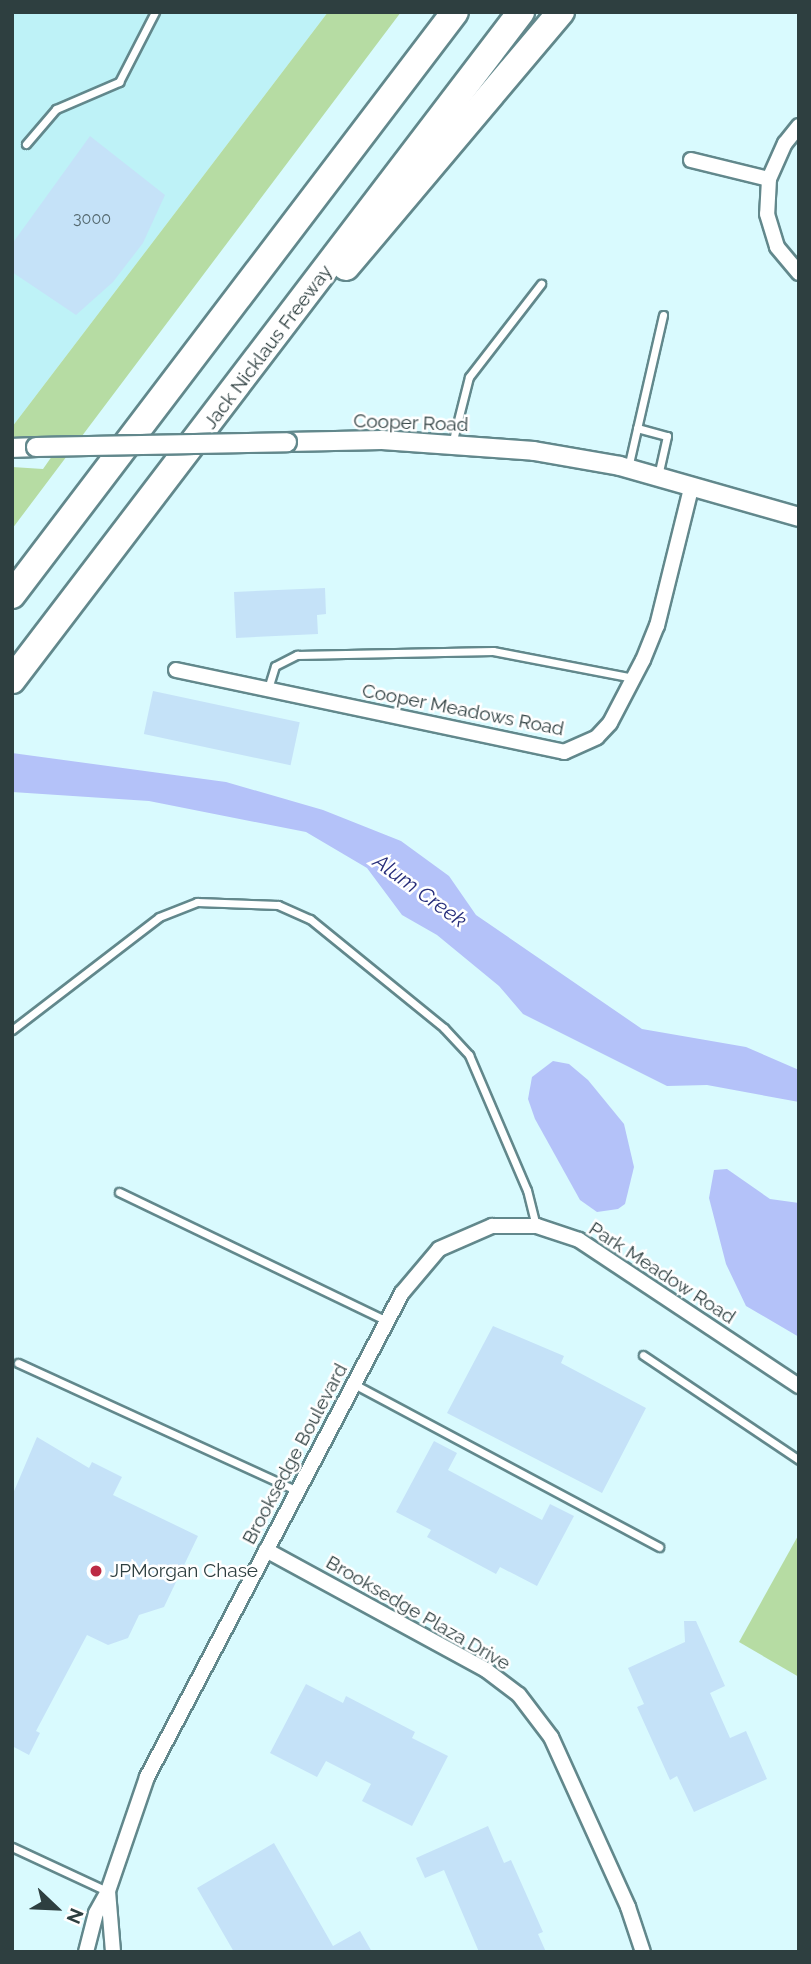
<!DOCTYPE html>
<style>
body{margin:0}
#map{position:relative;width:811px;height:1964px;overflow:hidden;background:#d9fafe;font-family:Raleway,sans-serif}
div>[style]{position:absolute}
.built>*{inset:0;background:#bef2f7}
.green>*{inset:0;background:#b6dca3}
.water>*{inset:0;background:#b4c2f9}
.building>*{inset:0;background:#c5e2f8;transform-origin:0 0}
.roads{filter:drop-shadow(2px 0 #62888c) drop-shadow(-2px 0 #62888c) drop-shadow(0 2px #62888c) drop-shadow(0 -2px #62888c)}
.service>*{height:7px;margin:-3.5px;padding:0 3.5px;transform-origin:3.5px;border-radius:3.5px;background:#fff}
.minor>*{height:14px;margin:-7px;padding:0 7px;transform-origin:7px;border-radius:7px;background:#fff}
.tertiary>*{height:18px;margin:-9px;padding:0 9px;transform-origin:9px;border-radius:9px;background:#fff}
.motorway>*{height:26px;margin:-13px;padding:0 13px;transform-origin:13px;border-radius:13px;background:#fff}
.bridges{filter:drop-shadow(2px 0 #62888c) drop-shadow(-2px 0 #62888c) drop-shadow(0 2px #62888c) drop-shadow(0 -2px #62888c)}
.tertiary-bridge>*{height:18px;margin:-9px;padding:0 9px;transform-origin:9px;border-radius:9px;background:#fff}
.dots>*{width:19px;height:19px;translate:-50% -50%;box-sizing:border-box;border:4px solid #fff;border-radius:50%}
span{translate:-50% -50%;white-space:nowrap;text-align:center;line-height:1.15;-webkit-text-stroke:5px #fff;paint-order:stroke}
.number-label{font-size:16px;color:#54686e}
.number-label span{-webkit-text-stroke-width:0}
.street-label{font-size:19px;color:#2e3f40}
.poi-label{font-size:19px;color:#2e3f40}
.left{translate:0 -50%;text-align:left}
.water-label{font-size:21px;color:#262d7a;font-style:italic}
.frame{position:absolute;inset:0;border:14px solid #2e3f40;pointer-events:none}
.north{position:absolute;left:21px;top:1873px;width:70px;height:70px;-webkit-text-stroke:5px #fff;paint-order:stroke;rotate:113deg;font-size:19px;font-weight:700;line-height:28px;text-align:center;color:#2e3f40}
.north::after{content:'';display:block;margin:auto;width:24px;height:32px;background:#2e3f40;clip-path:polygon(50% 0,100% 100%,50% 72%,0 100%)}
</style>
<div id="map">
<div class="built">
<i style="clip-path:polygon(12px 12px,328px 12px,12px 427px)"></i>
</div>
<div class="green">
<i style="clip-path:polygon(328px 12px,401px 12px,12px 529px,12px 467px,43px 469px,64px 439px,12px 438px,12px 427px)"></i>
<i style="clip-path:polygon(799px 1534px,799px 1677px,739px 1642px)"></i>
</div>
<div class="water">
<i style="clip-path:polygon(12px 753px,226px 782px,323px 810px,401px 841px,449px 876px,476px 915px,642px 1029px,746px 1047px,799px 1070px,799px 1102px,707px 1085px,667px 1086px,523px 1014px,499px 986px,437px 935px,402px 915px,367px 868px,306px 832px,149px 801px,12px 792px)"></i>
<i style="clip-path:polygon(553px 1061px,569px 1064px,588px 1080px,624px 1124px,634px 1167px,625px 1204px,618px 1209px,597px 1212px,580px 1200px,535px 1119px,528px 1099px,532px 1077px)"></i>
<i style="clip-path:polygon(727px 1169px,770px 1199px,799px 1203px,799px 1337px,746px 1306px,726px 1264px,709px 1198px,714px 1170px)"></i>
</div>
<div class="building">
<i style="clip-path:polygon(90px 136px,165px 195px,143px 243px,113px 282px,76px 315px,12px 272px,12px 244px)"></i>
<i style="clip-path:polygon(325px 588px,326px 614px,317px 615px,318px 634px,236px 638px,234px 592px)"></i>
<i style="left:153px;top:691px;width:150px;height:44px;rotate:12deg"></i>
<i style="clip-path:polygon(493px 1326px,564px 1356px,561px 1363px,646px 1408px,602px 1493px,447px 1413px)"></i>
<i style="clip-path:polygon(37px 1437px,89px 1468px,92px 1462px,122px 1477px,113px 1495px,198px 1536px,164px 1607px,139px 1615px,128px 1638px,108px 1645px,87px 1635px,36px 1731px,40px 1733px,29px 1755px,12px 1746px,12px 1496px)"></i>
<i style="clip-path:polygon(434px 1441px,457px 1453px,448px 1470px,542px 1520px,550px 1504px,574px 1516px,537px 1586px,500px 1567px,496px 1574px,427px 1537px,431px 1530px,396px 1512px)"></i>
<i style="clip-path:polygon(684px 1621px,696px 1621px,725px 1686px,710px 1693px,730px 1738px,746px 1731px,767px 1779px,694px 1812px,677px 1776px,670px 1780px,637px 1707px,644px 1704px,628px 1668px,685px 1642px)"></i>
<i style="clip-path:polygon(306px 1684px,343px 1703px,346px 1696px,415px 1732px,412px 1738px,448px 1756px,412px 1826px,362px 1801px,371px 1784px,326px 1761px,317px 1777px,270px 1753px)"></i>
<i style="clip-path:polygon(488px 1826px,504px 1863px,511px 1860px,543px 1932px,538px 1934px,546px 1952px,479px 1952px,444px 1870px,425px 1878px,416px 1858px)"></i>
<i style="clip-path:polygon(274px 1843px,333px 1946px,360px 1931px,372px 1952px,234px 1952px,197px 1888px)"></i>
</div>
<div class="roads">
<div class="service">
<i style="left:26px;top:144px;width:46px;rotate:-49.4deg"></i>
<i style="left:56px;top:109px;width:69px;rotate:-23.2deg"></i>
<i style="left:119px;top:82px;width:79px;rotate:-62.8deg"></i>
<i style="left:637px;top:428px;width:31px;rotate:15deg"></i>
<i style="left:667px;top:436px;width:41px;rotate:102.7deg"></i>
<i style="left:452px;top:444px;width:69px;rotate:-75.8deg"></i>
<i style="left:469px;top:377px;width:118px;rotate:-52.3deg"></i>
<i style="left:628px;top:468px;width:157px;rotate:-77.1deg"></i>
<i style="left:267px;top:692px;width:27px;rotate:-73deg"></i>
<i style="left:275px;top:666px;width:25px;rotate:-27deg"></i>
<i style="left:297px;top:655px;width:196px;rotate:-1.2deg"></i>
<i style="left:493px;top:651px;width:143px;rotate:10.9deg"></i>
<i style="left:12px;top:1030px;width:185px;rotate:-37.5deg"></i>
<i style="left:159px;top:917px;width:41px;rotate:-21.5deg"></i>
<i style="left:197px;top:902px;width:81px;rotate:2.1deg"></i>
<i style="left:278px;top:905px;width:35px;rotate:24deg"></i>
<i style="left:310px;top:919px;width:173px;rotate:39.1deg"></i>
<i style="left:444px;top:1028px;width:37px;rotate:47deg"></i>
<i style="left:469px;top:1055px;width:147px;rotate:66.8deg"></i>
<i style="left:527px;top:1190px;width:36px;rotate:76deg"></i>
<i style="left:119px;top:1192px;width:297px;rotate:25.7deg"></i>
<i style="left:643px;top:1355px;width:188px;rotate:33.9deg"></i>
<i style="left:18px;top:1363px;width:308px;rotate:24.6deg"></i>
<i style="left:354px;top:1384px;width:346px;rotate:28.1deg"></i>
<i style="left:12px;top:1847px;width:105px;rotate:24.9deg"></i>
</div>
<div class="minor">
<i style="left:799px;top:126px;width:22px;rotate:129deg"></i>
<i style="left:785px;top:143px;width:39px;rotate:114deg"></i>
<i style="left:769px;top:179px;width:35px;rotate:93deg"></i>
<i style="left:767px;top:214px;width:34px;rotate:73deg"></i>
<i style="left:777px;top:247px;width:34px;rotate:50deg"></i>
<i style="left:691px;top:160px;width:80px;rotate:13.7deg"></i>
<i style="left:176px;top:670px;width:397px;rotate:11.9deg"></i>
<i style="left:564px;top:752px;width:36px;rotate:-24deg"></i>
<i style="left:597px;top:737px;width:19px;rotate:-47deg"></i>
<i style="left:610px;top:723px;width:71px;rotate:-62.4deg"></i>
<i style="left:643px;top:660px;width:37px;rotate:-68deg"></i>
<i style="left:657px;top:626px;width:145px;rotate:-76.1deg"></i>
<i style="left:266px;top:1550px;width:251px;rotate:28.6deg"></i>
<i style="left:486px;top:1670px;width:41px;rotate:37.1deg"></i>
<i style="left:519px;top:1695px;width:53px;rotate:52.7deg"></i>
<i style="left:551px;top:1737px;width:187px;rotate:65.6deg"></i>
<i style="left:628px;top:1907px;width:47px;rotate:71.6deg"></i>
<i style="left:108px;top:1891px;width:61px;rotate:85.3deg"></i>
<i style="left:86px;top:1952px;width:40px;rotate:-75.6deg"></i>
<i style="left:96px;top:1913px;width:25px;rotate:-61deg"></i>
<i style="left:108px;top:1891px;width:120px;rotate:-71.1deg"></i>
<i style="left:147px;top:1777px;width:547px;rotate:-62.22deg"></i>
<i style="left:402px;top:1293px;width:57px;rotate:-49.9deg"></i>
<i style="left:439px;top:1249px;width:58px;rotate:-23.5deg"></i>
<i style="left:492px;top:1226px;width:45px"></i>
<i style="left:537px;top:1226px;width:44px;rotate:18.4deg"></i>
<i style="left:579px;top:1240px;width:264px;rotate:33.6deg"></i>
</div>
<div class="tertiary">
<i style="left:287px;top:442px;width:95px;rotate:-1.2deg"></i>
<i style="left:382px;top:440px;width:152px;rotate:4.1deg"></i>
<i style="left:534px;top:451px;width:87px;rotate:9.9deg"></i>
<i style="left:620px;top:466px;width:186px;rotate:15.9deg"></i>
<i style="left:12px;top:448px;width:24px;rotate:-2deg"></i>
</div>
<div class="motorway">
<i style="left:346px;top:267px;width:334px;rotate:-49.9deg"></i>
<i style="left:12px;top:595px;width:732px;rotate:-52.77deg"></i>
<i style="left:12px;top:680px;width:840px;rotate:-52.69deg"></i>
</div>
</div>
<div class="bridges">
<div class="tertiary-bridge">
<i style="left:36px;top:447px;width:251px;rotate:-1.1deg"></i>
</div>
</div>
<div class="dots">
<i style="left:96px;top:1571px;background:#bc2a44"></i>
</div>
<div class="number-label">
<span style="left:92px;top:219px">3000</span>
</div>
<div class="street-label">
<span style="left:268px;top:347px;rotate:-53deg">Jack Nicklaus Freeway</span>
<span style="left:411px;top:423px;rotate:2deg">Cooper Road</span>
<span style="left:463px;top:710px;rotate:11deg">Cooper Meadows Road</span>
<span style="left:662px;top:1273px;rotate:33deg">Park Meadow Road</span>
<span style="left:295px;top:1454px;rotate:-62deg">Brooksedge Boulevard</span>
<span style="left:418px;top:1613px;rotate:30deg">Brooksedge Plaza Drive</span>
</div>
<div class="poi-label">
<span class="left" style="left:110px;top:1571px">JPMorgan Chase</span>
</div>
<div class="water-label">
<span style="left:420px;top:891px;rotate:36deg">Alum Creek</span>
</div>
<div class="frame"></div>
<div class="north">N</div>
</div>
